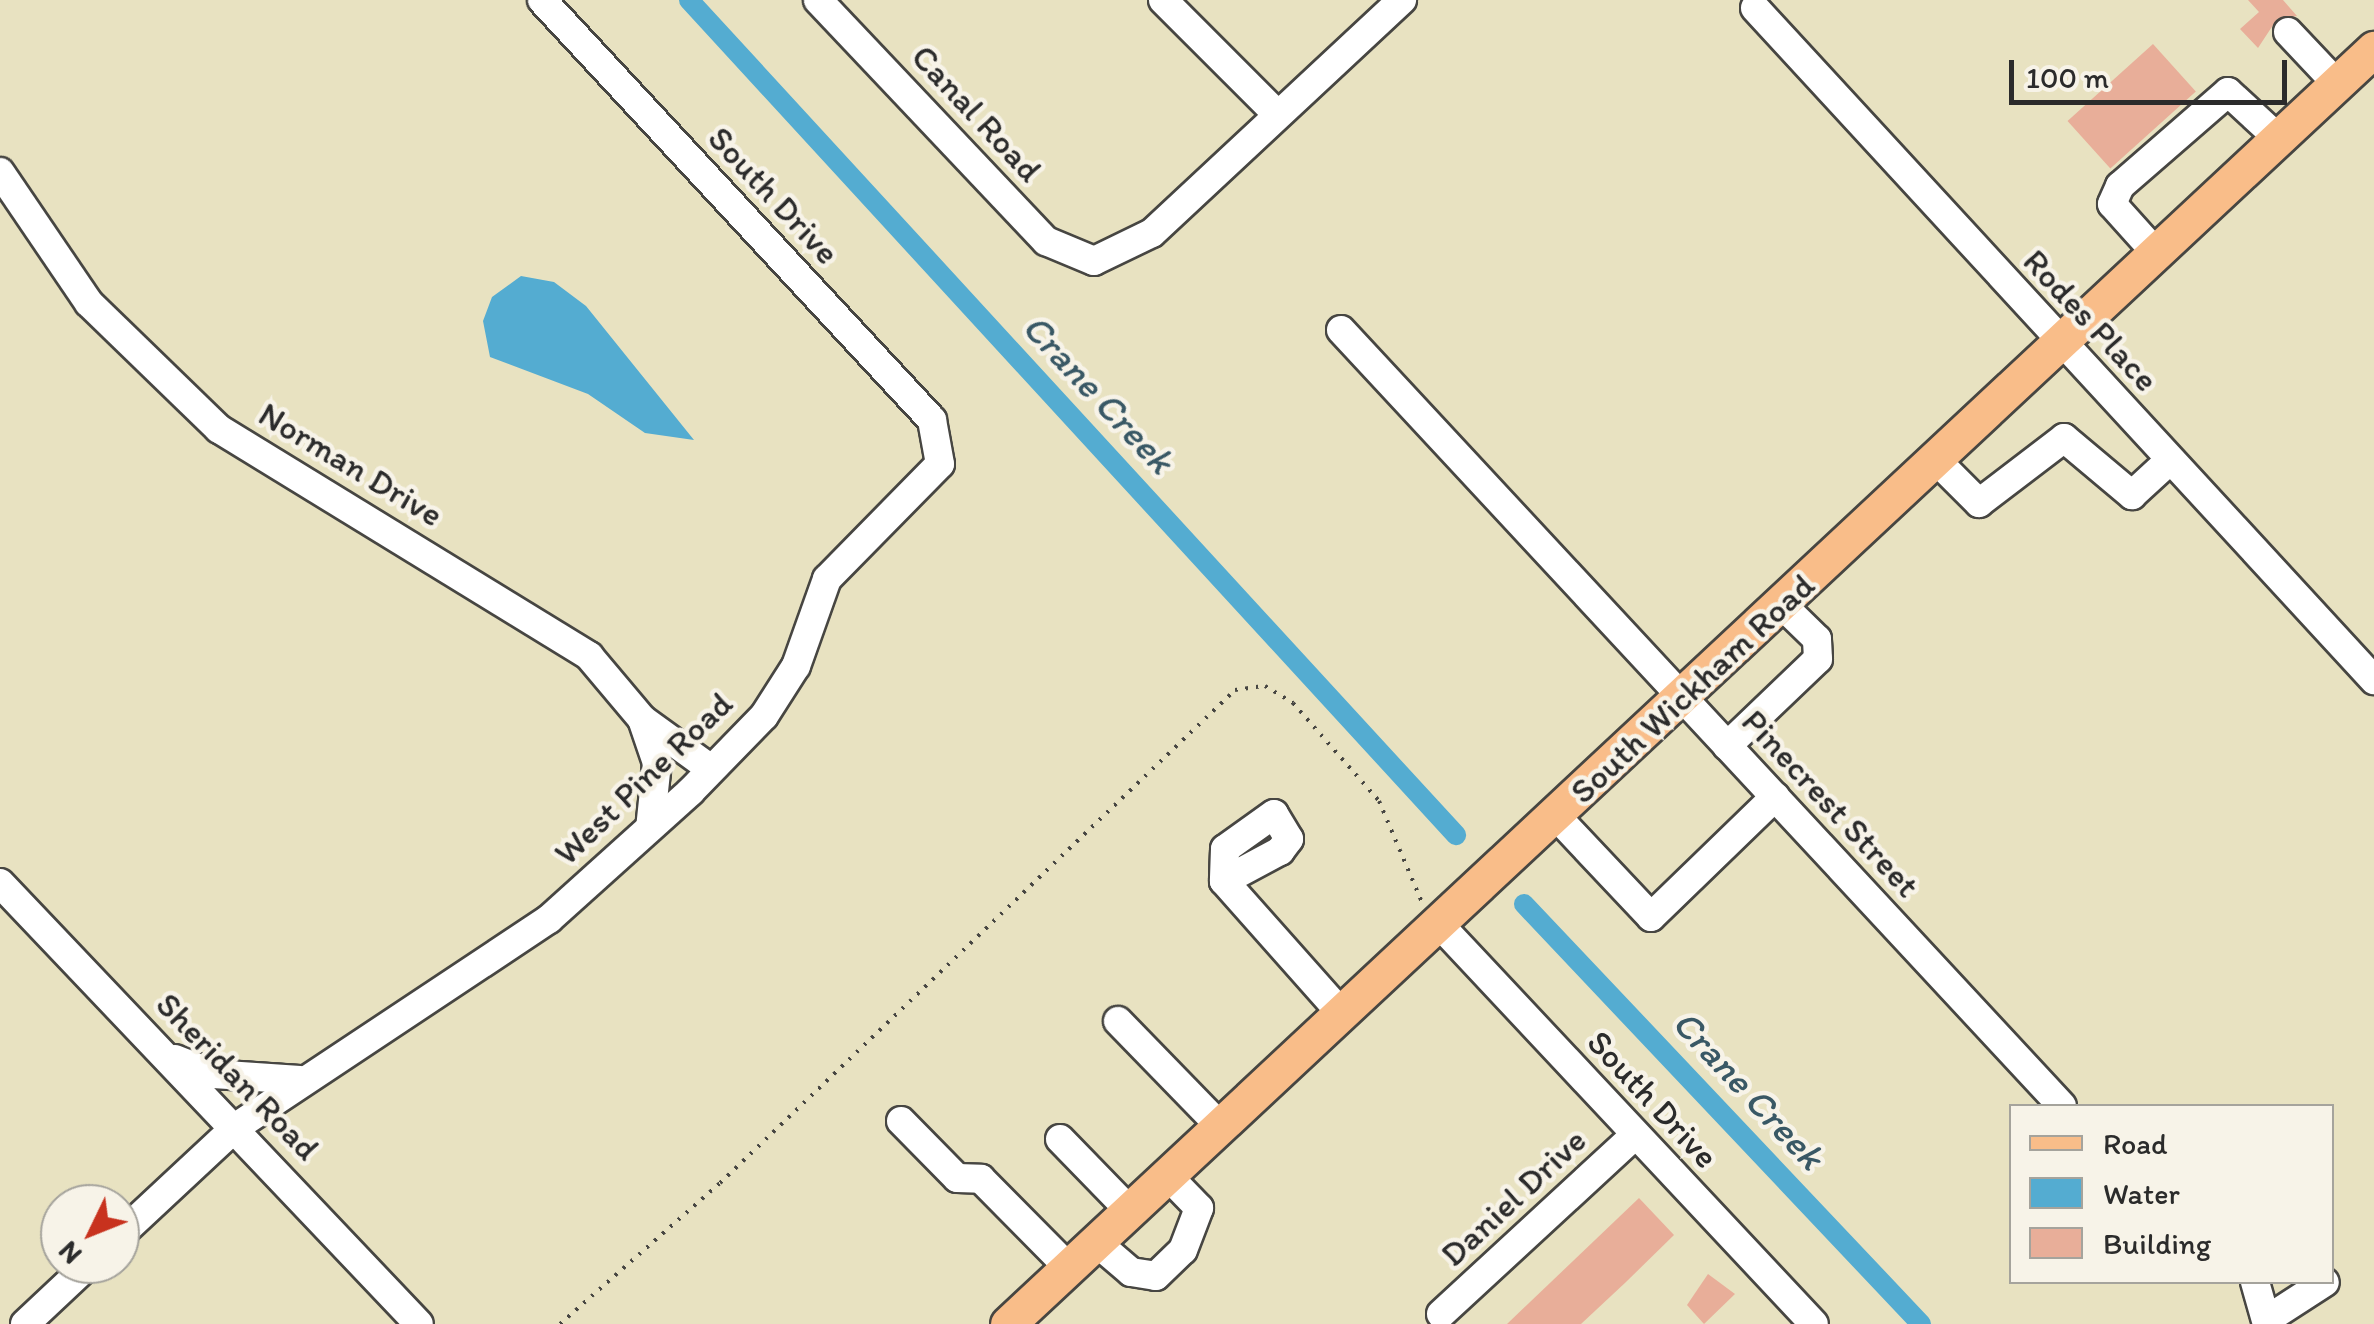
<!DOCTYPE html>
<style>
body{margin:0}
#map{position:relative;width:2374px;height:1324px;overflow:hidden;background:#e8e2c1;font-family:Itim,sans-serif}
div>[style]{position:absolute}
.water>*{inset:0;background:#54acd1}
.canal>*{height:20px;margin:-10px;padding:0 10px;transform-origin:10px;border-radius:10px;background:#54acd1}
.building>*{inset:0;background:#e8ae99;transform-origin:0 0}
.path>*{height:4px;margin-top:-2px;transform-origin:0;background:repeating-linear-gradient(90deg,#474642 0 2.5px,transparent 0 10.5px)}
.roads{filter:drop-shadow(2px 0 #474642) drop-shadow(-2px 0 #474642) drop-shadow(0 2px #474642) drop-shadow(0 -2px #474642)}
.minor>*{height:28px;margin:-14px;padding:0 14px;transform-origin:14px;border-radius:14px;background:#fff}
.major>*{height:35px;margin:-17.5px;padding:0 17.5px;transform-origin:17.5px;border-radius:17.5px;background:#f9bd89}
span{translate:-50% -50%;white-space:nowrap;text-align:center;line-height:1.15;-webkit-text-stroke:9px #f7f3e8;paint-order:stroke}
.street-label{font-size:35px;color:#2b2b2b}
.water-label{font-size:38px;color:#395865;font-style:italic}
.legend{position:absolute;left:2009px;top:1104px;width:325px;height:180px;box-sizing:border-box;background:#f7f3e8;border:2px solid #a5a39c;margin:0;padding:12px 18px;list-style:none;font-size:30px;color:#2b2b2b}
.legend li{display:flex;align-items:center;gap:20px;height:50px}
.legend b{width:50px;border:2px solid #a5a39c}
.north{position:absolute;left:40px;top:1184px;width:100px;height:100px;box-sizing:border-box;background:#f7f3e8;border:2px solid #a5a39c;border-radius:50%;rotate:227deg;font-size:28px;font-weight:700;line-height:40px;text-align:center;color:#2b2b2b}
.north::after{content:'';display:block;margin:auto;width:35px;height:45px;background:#c8321e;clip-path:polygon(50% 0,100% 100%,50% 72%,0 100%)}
.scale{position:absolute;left:2009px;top:60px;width:278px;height:45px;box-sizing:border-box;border:5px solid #2b2b2b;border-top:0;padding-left:12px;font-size:30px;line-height:35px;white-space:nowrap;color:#2b2b2b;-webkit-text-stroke:8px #f7f3e8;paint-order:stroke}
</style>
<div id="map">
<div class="water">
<i style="clip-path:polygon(521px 276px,554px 282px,586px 306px,694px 440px,645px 433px,588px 394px,490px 357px,483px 321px,492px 297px)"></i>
</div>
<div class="canal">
<i style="left:689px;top:0;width:1134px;rotate:47.43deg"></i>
<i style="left:1524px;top:904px;width:578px;rotate:46.61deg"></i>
</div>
<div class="building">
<i style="clip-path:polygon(2248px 0,2283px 0,2297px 16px,2277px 19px,2258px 48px,2240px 29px,2259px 12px)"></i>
<i style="left:2153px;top:44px;width:64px;height:115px;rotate:48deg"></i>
<i style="clip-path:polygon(1639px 1198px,1674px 1235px,1626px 1282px,1581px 1324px,1507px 1324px)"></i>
<i style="clip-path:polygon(1708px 1274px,1735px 1294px,1704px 1324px,1687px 1305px)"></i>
</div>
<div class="path">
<i style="left:560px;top:1324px;width:213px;rotate:-41.4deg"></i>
<i style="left:720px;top:1183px;width:713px;rotate:-43.75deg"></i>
<i style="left:1235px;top:690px;width:30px;rotate:-8deg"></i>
<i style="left:1265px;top:686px;width:33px;rotate:31deg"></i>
<i style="left:1293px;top:703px;width:130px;rotate:48.7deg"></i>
<i style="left:1379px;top:801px;width:108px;rotate:67deg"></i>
</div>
<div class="roads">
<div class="minor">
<i style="left:818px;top:0;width:332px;rotate:46.6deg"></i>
<i style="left:1046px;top:241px;width:52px;rotate:22.6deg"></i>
<i style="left:1094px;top:261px;width:64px;rotate:-25.8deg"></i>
<i style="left:1152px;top:233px;width:342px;rotate:-43deg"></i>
<i style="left:1163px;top:0;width:161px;rotate:45deg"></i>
<i style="left:1755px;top:8px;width:914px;rotate:47.35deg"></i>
<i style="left:2288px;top:32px;width:71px;rotate:46.7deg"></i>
<i style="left:0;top:172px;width:158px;rotate:55.8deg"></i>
<i style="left:89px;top:303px;width:181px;rotate:44.1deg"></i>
<i style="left:219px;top:429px;width:434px;rotate:31.5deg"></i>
<i style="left:589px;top:656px;width:82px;rotate:49.9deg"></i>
<i style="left:642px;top:719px;width:85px;rotate:35.9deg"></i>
<i style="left:2157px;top:254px;width:67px;rotate:-132deg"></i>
<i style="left:2112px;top:204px;width:20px;rotate:-66deg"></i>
<i style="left:2120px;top:186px;width:143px;rotate:-41deg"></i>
<i style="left:2228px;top:92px;width:69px;rotate:42.7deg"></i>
<i style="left:1341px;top:330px;width:1059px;rotate:47.1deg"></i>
<i style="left:1936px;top:460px;width:61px;rotate:45deg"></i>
<i style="left:1979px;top:503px;width:107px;rotate:-37.4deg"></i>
<i style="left:2064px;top:438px;width:89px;rotate:40deg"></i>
<i style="left:2132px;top:495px;width:50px;rotate:-42.6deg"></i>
<i style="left:642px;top:719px;width:46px;rotate:71.2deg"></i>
<i style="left:657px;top:763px;width:65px;rotate:96.1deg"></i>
<i style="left:1727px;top:746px;width:126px;rotate:-43.7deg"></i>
<i style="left:1818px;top:659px;width:20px;rotate:-93deg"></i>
<i style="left:1817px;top:639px;width:50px;rotate:-135.8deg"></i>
<i style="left:1555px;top:815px;width:140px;rotate:46.7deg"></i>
<i style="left:1651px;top:917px;width:173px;rotate:-44.1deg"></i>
<i style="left:1224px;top:881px;width:64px;rotate:-28.2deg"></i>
<i style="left:1280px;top:851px;width:15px;rotate:-53deg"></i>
<i style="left:1289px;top:839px;width:29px;rotate:-121deg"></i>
<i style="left:1274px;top:814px;width:60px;rotate:144.5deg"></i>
<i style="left:1225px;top:849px;width:32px;rotate:92deg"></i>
<i style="left:1224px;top:881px;width:178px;rotate:48.4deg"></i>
<i style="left:0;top:883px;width:608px;rotate:46.47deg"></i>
<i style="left:1439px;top:924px;width:548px;rotate:46.85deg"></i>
<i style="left:1118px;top:1021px;width:148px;rotate:45.8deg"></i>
<i style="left:175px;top:1059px;width:41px;rotate:21.5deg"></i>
<i style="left:213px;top:1074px;width:87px;rotate:3.9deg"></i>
<i style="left:901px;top:1121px;width:80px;rotate:45.5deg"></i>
<i style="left:957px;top:1178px;width:24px;rotate:2deg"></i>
<i style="left:981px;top:1179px;width:125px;rotate:45.3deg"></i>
<i style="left:1060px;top:1139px;width:100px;rotate:45.8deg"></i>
<i style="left:120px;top:1235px;width:158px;rotate:-43deg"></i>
<i style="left:236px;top:1127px;width:376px;rotate:-33.6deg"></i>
<i style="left:549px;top:919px;width:190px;rotate:-42deg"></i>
<i style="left:690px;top:792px;width:106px;rotate:-45.8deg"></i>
<i style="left:764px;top:716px;width:59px;rotate:-57.4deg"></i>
<i style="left:796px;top:666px;width:92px;rotate:-70.4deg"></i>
<i style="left:827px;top:579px;width:161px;rotate:-45.5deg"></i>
<i style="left:940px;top:464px;width:45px;rotate:-100.3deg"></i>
<i style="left:932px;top:420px;width:573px;rotate:-132.88deg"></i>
<i style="left:1096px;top:1242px;width:46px;rotate:40.6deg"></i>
<i style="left:1131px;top:1272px;width:25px;rotate:9deg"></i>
<i style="left:1156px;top:1276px;width:37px;rotate:-44deg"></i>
<i style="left:1183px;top:1250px;width:45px;rotate:-69.1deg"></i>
<i style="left:1199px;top:1208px;width:45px;rotate:-134.1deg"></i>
<i style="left:2255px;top:1282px;width:44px;rotate:74.1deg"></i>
<i style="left:1441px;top:1314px;width:264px;rotate:-42.7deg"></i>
<i style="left:2271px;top:1317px;width:64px;rotate:-32.9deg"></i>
<i style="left:25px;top:1324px;width:88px;rotate:-43.2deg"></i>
</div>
<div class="major">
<i style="left:1008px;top:1324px;width:1869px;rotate:-43.03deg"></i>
</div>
</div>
<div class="street-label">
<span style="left:977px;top:113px;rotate:47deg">Canal Road</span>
<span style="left:774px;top:195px;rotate:47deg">South Drive</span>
<span style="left:2091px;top:320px;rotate:47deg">Rodes Place</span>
<span style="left:351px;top:464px;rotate:31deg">Norman Drive</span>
<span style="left:1692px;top:688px;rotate:-43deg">South Wickham Road</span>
<span style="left:643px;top:778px;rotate:-44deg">West Pine Road</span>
<span style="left:1831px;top:803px;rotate:47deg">Pinecrest Street</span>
<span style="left:238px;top:1076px;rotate:46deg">Sheridan Road</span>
<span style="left:1653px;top:1099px;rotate:47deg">South Drive</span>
<span style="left:1513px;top:1197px;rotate:-43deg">Daniel Drive</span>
</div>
<div class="water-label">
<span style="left:1098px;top:394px;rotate:47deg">Crane Creek</span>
<span style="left:1748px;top:1090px;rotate:47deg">Crane Creek</span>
</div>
<ul class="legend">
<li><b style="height:12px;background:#f9bd89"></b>Road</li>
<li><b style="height:28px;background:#54acd1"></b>Water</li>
<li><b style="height:28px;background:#e8ae99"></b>Building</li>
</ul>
<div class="north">N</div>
<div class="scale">100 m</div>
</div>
